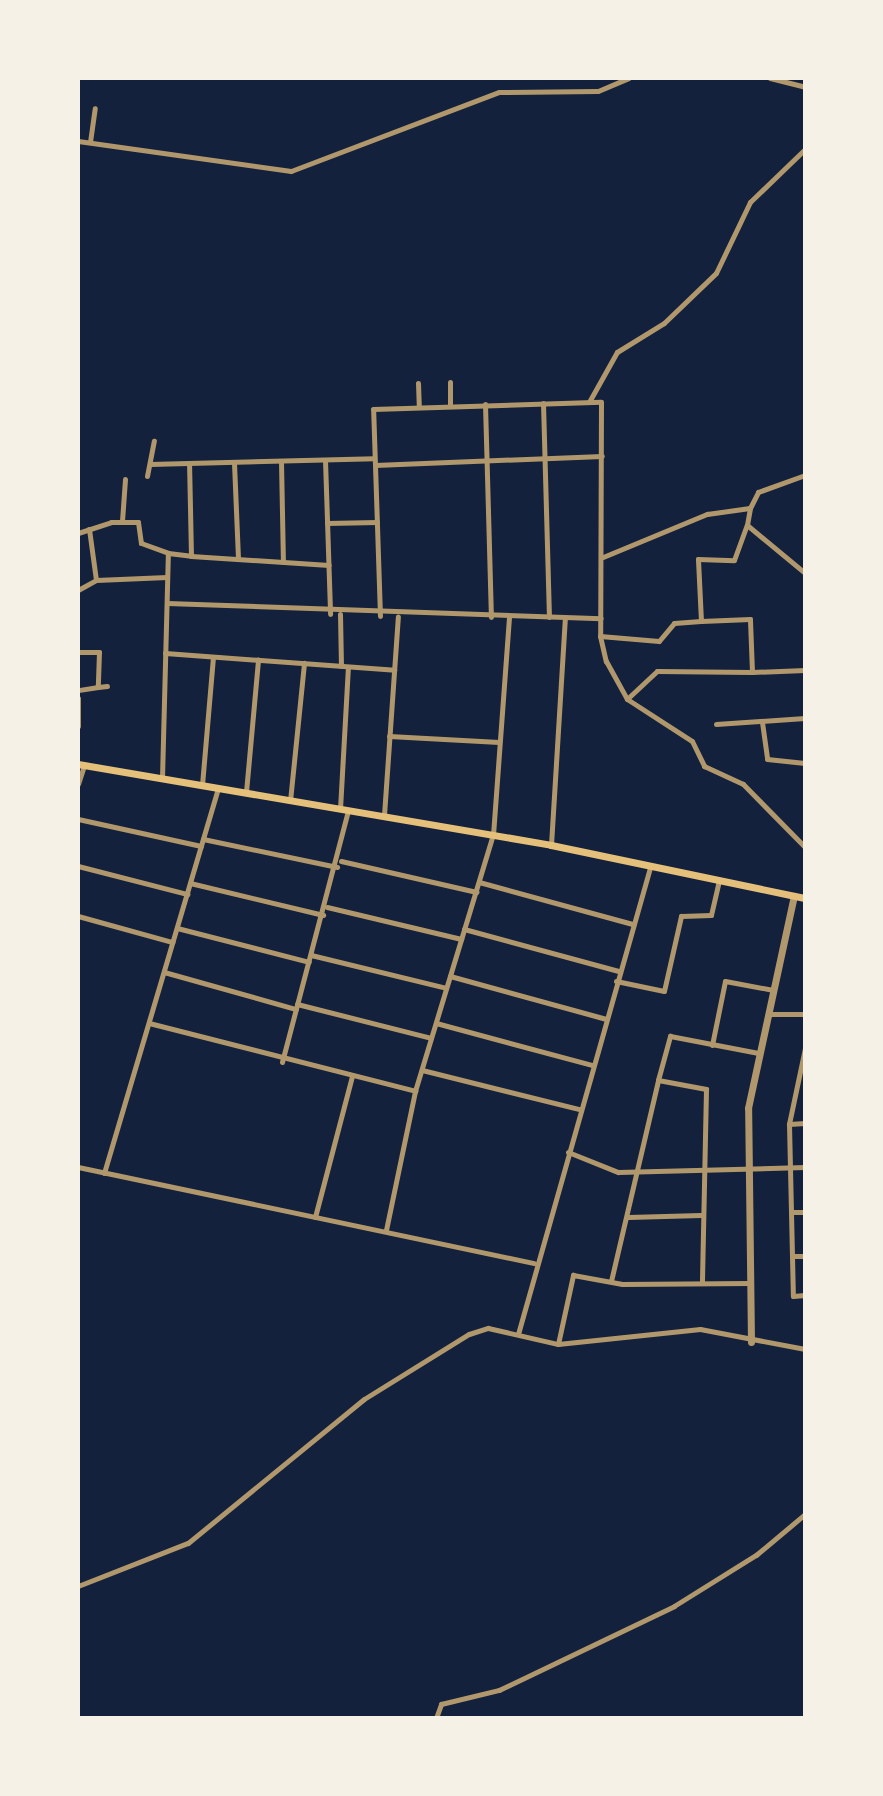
<!DOCTYPE html>
<style>
body{margin:0}
#map{position:relative;width:883px;height:1796px;overflow:hidden;background:#14213d;font-family:Roboto,sans-serif}
div>[style]{position:absolute}
.minor>*{height:5px;margin:-2.5px;padding:0 2.5px;transform-origin:2.5px;border-radius:2.5px;background:#b1986c}
.tertiary>*{height:7px;margin:-3.5px;padding:0 3.5px;transform-origin:3.5px;border-radius:3.5px;background:#b1986c}
.secondary>*{height:7px;margin:-3.5px;padding:0 3.5px;transform-origin:3.5px;border-radius:3.5px;background:#e5c07b}
span{translate:-50% -50%;white-space:nowrap;text-align:center;line-height:1.15;-webkit-text-stroke:8px #f6f1e7;paint-order:stroke}
.frame{position:absolute;inset:0;border:80px solid #f6f1e7;pointer-events:none}
</style>
<div id="map">
<div class="minor">
<i style="left:770px;top:78px;width:36px;rotate:14deg"></i>
<i style="left:78px;top:141px;width:215px;rotate:8deg"></i>
<i style="left:291px;top:171px;width:222px;rotate:-20.8deg"></i>
<i style="left:499px;top:92px;width:99px;rotate:-0.6deg"></i>
<i style="left:598px;top:91px;width:33px;rotate:-23deg"></i>
<i style="left:90px;top:142px;width:34px;rotate:-82deg"></i>
<i style="left:450px;top:382px;width:22px;rotate:90deg"></i>
<i style="left:418px;top:383px;width:23px;rotate:88deg"></i>
<i style="left:589px;top:402px;width:57px;rotate:-60.8deg"></i>
<i style="left:617px;top:352px;width:55px;rotate:-31.7deg"></i>
<i style="left:664px;top:323px;width:72px;rotate:-43.9deg"></i>
<i style="left:716px;top:273px;width:79px;rotate:-64.4deg"></i>
<i style="left:750px;top:202px;width:76px;rotate:-43.9deg"></i>
<i style="left:543px;top:403px;width:214px;rotate:88.4deg"></i>
<i style="left:485px;top:404px;width:213px;rotate:88.4deg"></i>
<i style="left:325px;top:460px;width:154px;rotate:88.1deg"></i>
<i style="left:281px;top:461px;width:101px;rotate:88.9deg"></i>
<i style="left:234px;top:463px;width:96px;rotate:87.6deg"></i>
<i style="left:150px;top:464px;width:224px;rotate:-1.5deg"></i>
<i style="left:375px;top:465px;width:227px;rotate:-2.3deg"></i>
<i style="left:147px;top:476px;width:36px;rotate:-79deg"></i>
<i style="left:750px;top:508px;width:17px;rotate:100deg"></i>
<i style="left:747px;top:525px;width:75px;rotate:39.6deg"></i>
<i style="left:122px;top:521px;width:42px;rotate:-85.9deg"></i>
<i style="left:327px;top:523px;width:50px;rotate:-1.1deg"></i>
<i style="left:89px;top:529px;width:51px;rotate:82.2deg"></i>
<i style="left:96px;top:580px;width:71px;rotate:-2.4deg"></i>
<i style="left:78px;top:533px;width:35px;rotate:-18deg"></i>
<i style="left:111px;top:522px;width:27px"></i>
<i style="left:138px;top:522px;width:21px;rotate:82deg"></i>
<i style="left:141px;top:543px;width:29px;rotate:20deg"></i>
<i style="left:191px;top:556px;width:138px;rotate:3.7deg"></i>
<i style="left:603px;top:557px;width:113px;rotate:-22.5deg"></i>
<i style="left:707px;top:514px;width:43px;rotate:-7.9deg"></i>
<i style="left:750px;top:508px;width:18px;rotate:-63deg"></i>
<i style="left:758px;top:492px;width:50px;rotate:-19.9deg"></i>
<i style="left:78px;top:590px;width:21px;rotate:-29deg"></i>
<i style="left:167px;top:603px;width:434px;rotate:2deg"></i>
<i style="left:340px;top:614px;width:52px;rotate:88.9deg"></i>
<i style="left:380px;top:616px;width:207px;rotate:-91.9deg"></i>
<i style="left:373px;top:409px;width:228px;rotate:-1.8deg"></i>
<i style="left:601px;top:402px;width:234px;rotate:90.2deg"></i>
<i style="left:600px;top:636px;width:26px;rotate:77deg"></i>
<i style="left:606px;top:661px;width:43px;rotate:61.1deg"></i>
<i style="left:627px;top:699px;width:77px;rotate:32.9deg"></i>
<i style="left:692px;top:741px;width:28px;rotate:64deg"></i>
<i style="left:704px;top:766px;width:43px;rotate:24.8deg"></i>
<i style="left:743px;top:784px;width:88px;rotate:45.5deg"></i>
<i style="left:600px;top:636px;width:59px;rotate:4.8deg"></i>
<i style="left:659px;top:641px;width:23px;rotate:-50deg"></i>
<i style="left:674px;top:623px;width:27px;rotate:-4deg"></i>
<i style="left:701px;top:621px;width:62px;rotate:-92.8deg"></i>
<i style="left:698px;top:559px;width:36px;rotate:2deg"></i>
<i style="left:734px;top:560px;width:37px;rotate:-70deg"></i>
<i style="left:78px;top:652px;width:21px"></i>
<i style="left:99px;top:652px;width:35px;rotate:92deg"></i>
<i style="left:98px;top:687px;width:20px;rotate:171deg"></i>
<i style="left:165px;top:653px;width:230px;rotate:4.2deg"></i>
<i style="left:752px;top:672px;width:53px;rotate:-2.2deg"></i>
<i style="left:98px;top:687px;width:9px;rotate:-6deg"></i>
<i style="left:78px;top:698px;width:28px;rotate:90deg"></i>
<i style="left:627px;top:699px;width:41px;rotate:-43deg"></i>
<i style="left:657px;top:671px;width:95px;rotate:0.6deg"></i>
<i style="left:752px;top:672px;width:53px;rotate:-92.2deg"></i>
<i style="left:750px;top:619px;width:49px;rotate:177.7deg"></i>
<i style="left:762px;top:722px;width:37px;rotate:82deg"></i>
<i style="left:767px;top:759px;width:38px;rotate:6deg"></i>
<i style="left:716px;top:724px;width:89px;rotate:-3.9deg"></i>
<i style="left:389px;top:736px;width:110px;rotate:3.1deg"></i>
<i style="left:162px;top:778px;width:225px;rotate:-88.5deg"></i>
<i style="left:168px;top:553px;width:23px;rotate:7deg"></i>
<i style="left:191px;top:556px;width:92px;rotate:-91.2deg"></i>
<i style="left:78px;top:784px;width:20px;rotate:-72deg"></i>
<i style="left:202px;top:785px;width:128px;rotate:-85.1deg"></i>
<i style="left:246px;top:792px;width:133px;rotate:-84.8deg"></i>
<i style="left:290px;top:801px;width:139px;rotate:-84.2deg"></i>
<i style="left:340px;top:809px;width:142px;rotate:-86.8deg"></i>
<i style="left:384px;top:815px;width:199px;rotate:-86deg"></i>
<i style="left:78px;top:819px;width:126px;rotate:12.4deg"></i>
<i style="left:203px;top:839px;width:137px;rotate:11.8deg"></i>
<i style="left:551px;top:845px;width:228px;rotate:-86.5deg"></i>
<i style="left:341px;top:861px;width:139px;rotate:12.9deg"></i>
<i style="left:78px;top:866px;width:113px;rotate:14.4deg"></i>
<i style="left:479px;top:882px;width:160px;rotate:15.3deg"></i>
<i style="left:190px;top:883px;width:137px;rotate:13.5deg"></i>
<i style="left:327px;top:907px;width:138px;rotate:13.4deg"></i>
<i style="left:78px;top:916px;width:98px;rotate:15.5deg"></i>
<i style="left:177px;top:928px;width:136px;rotate:14.4deg"></i>
<i style="left:464px;top:929px;width:161px;rotate:15.2deg"></i>
<i style="left:311px;top:955px;width:139px;rotate:13.7deg"></i>
<i style="left:164px;top:972px;width:137px;rotate:15.7deg"></i>
<i style="left:450px;top:976px;width:162px;rotate:15.4deg"></i>
<i style="left:616px;top:981px;width:49px;rotate:11.8deg"></i>
<i style="left:664px;top:991px;width:77px;rotate:-77.2deg"></i>
<i style="left:681px;top:916px;width:30px;rotate:-2deg"></i>
<i style="left:711px;top:915px;width:35px;rotate:-77deg"></i>
<i style="left:297px;top:1004px;width:138px;rotate:14.2deg"></i>
<i style="left:769px;top:1014px;width:36px"></i>
<i style="left:149px;top:1023px;width:275px;rotate:14.3deg"></i>
<i style="left:415px;top:1091px;width:268px;rotate:-73.1deg"></i>
<i style="left:493px;top:835px;width:219px;rotate:-85.8deg"></i>
<i style="left:436px;top:1023px;width:162px;rotate:15.1deg"></i>
<i style="left:712px;top:1045px;width:65px;rotate:-78.5deg"></i>
<i style="left:725px;top:981px;width:49px;rotate:10.6deg"></i>
<i style="left:805px;top:1048px;width:78px;rotate:101.9deg"></i>
<i style="left:789px;top:1124px;width:172px;rotate:88.7deg"></i>
<i style="left:793px;top:1296px;width:12px;rotate:-5deg"></i>
<i style="left:282px;top:1062px;width:260px;rotate:-75.3deg"></i>
<i style="left:422px;top:1070px;width:162px;rotate:14deg"></i>
<i style="left:658px;top:1080px;width:46px;rotate:-74.7deg"></i>
<i style="left:670px;top:1036px;width:90px;rotate:10.9deg"></i>
<i style="left:789px;top:1124px;width:16px;rotate:-4deg"></i>
<i style="left:568px;top:1152px;width:54px;rotate:21.8deg"></i>
<i style="left:618px;top:1172px;width:187px;rotate:-1.5deg"></i>
<i style="left:78px;top:1167px;width:466px;rotate:11.9deg"></i>
<i style="left:104px;top:1173px;width:401px;rotate:-73.5deg"></i>
<i style="left:792px;top:1212px;width:13px"></i>
<i style="left:315px;top:1217px;width:146px;rotate:-75.3deg"></i>
<i style="left:628px;top:1217px;width:73px;rotate:-1.6deg"></i>
<i style="left:386px;top:1230px;width:142px;rotate:-78.2deg"></i>
<i style="left:793px;top:1256px;width:12px"></i>
<i style="left:611px;top:1281px;width:206px;rotate:-76.8deg"></i>
<i style="left:658px;top:1080px;width:49px;rotate:10.6deg"></i>
<i style="left:706px;top:1089px;width:193px;rotate:91.2deg"></i>
<i style="left:518px;top:1334px;width:486px;rotate:-74.2deg"></i>
<i style="left:558px;top:1344px;width:71px;rotate:-77.7deg"></i>
<i style="left:573px;top:1275px;width:50px;rotate:10.4deg"></i>
<i style="left:622px;top:1284px;width:128px;rotate:-0.4deg"></i>
<i style="left:78px;top:1586px;width:118px;rotate:-21.4deg"></i>
<i style="left:188px;top:1543px;width:227px;rotate:-39.3deg"></i>
<i style="left:364px;top:1399px;width:123px;rotate:-31.8deg"></i>
<i style="left:469px;top:1334px;width:20px;rotate:-18deg"></i>
<i style="left:488px;top:1328px;width:72px;rotate:12.9deg"></i>
<i style="left:558px;top:1344px;width:143px;rotate:-6deg"></i>
<i style="left:700px;top:1329px;width:107px;rotate:10.8deg"></i>
<i style="left:436px;top:1718px;width:15px;rotate:-70deg"></i>
<i style="left:441px;top:1704px;width:60px;rotate:-13.6deg"></i>
<i style="left:499px;top:1690px;width:194px;rotate:-25.6deg"></i>
<i style="left:674px;top:1606px;width:97px;rotate:-31.9deg"></i>
<i style="left:756px;top:1555px;width:64px;rotate:-39.9deg"></i>
</div>
<div class="tertiary">
<i style="left:751px;top:1342px;width:234px;rotate:-90.7deg"></i>
<i style="left:748px;top:1108px;width:217px;rotate:-77.8deg"></i>
</div>
<div class="secondary">
<i style="left:78px;top:764px;width:480px;rotate:9.7deg"></i>
<i style="left:551px;top:845px;width:259px;rotate:11.8deg"></i>
</div>
<div class="frame"></div>
</div>
